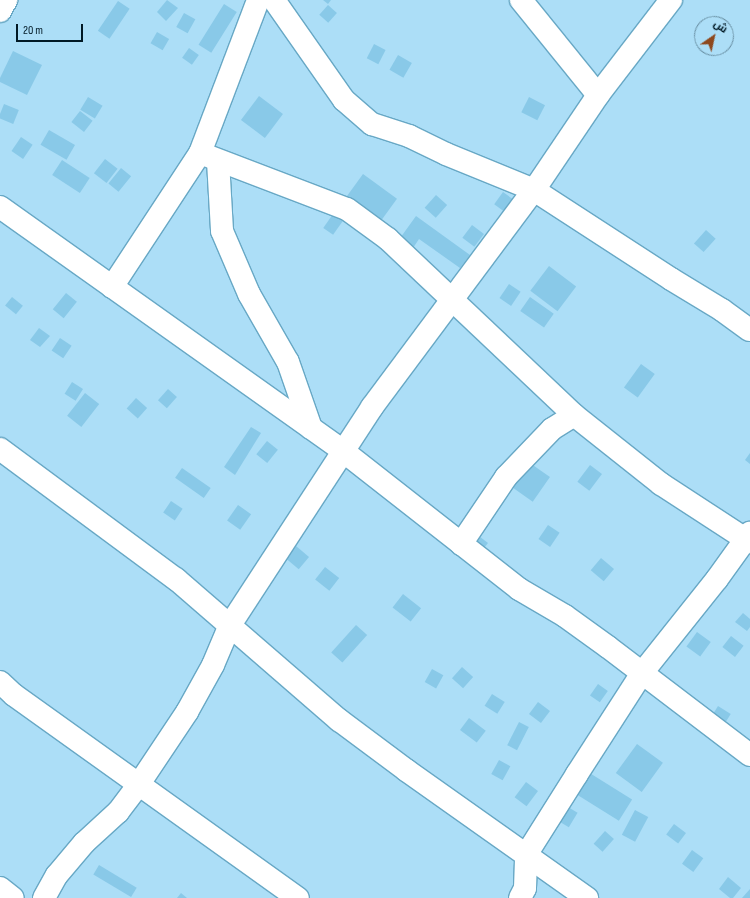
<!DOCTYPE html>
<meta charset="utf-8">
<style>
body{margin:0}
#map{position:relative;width:750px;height:898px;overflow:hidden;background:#acdef7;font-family:"Sofia Sans Condensed",Cairo,sans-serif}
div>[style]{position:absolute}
.building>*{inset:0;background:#89c9e8;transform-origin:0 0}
.roads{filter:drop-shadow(1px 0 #68a8c5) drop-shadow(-1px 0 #68a8c5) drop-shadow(0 1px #68a8c5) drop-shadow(0 -1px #68a8c5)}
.minor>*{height:22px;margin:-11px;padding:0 11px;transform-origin:11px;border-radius:11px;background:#fff}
span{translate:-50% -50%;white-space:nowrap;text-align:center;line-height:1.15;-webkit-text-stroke:3px #acdef7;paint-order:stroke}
.north{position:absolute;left:694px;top:16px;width:40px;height:40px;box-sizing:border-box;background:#acdef7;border:1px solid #688fa3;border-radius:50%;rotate:34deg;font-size:11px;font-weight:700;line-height:16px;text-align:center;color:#011925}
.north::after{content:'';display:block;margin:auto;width:14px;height:18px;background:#8e491e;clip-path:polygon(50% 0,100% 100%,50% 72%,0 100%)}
.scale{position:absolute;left:16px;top:24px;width:67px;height:18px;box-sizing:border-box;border:2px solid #011925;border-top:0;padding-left:5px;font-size:12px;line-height:14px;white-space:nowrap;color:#011925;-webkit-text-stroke:3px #acdef7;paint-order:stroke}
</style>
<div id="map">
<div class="building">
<i style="clip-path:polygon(167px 0,178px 8px,166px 21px,157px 12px)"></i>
<i style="clip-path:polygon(323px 0,331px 0,328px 4px)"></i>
<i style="left:118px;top:1px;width:14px;height:36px;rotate:34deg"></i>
<i style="left:224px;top:4px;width:15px;height:48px;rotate:32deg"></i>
<i style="left:328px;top:5px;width:12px;height:13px;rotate:42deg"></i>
<i style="left:184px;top:13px;width:13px;height:16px;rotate:29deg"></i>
<i style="left:157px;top:32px;width:14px;height:13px;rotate:30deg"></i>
<i style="left:374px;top:44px;width:13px;height:16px;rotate:27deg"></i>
<i style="left:189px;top:48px;width:12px;height:12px;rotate:35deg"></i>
<i style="clip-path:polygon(13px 51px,42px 65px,27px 95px,0 82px,0 78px)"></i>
<i style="left:398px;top:55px;width:16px;height:17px;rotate:30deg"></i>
<i style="left:259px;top:96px;width:30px;height:30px;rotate:37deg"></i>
<i style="left:88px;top:97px;width:17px;height:15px;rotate:31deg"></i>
<i style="left:529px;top:97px;width:18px;height:17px;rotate:27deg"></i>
<i style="left:4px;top:104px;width:16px;height:15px;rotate:22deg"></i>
<i style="left:80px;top:111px;width:16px;height:14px;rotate:38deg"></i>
<i style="left:49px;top:130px;width:30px;height:17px;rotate:30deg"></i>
<i style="left:21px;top:137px;width:14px;height:17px;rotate:34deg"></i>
<i style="left:105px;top:159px;width:16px;height:18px;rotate:38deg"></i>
<i style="left:62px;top:160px;width:33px;height:18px;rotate:33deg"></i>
<i style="left:121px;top:168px;width:13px;height:20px;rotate:39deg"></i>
<i style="left:363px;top:174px;width:42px;height:33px;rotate:36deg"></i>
<i style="left:503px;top:192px;width:17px;height:15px;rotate:36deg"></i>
<i style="left:436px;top:195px;width:15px;height:17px;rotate:42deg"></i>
<i style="left:333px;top:214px;width:12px;height:17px;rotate:35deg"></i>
<i style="clip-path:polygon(416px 216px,470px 255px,460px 268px,419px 239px,411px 251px,398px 241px)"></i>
<i style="left:472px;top:225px;width:15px;height:16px;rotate:37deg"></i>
<i style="left:706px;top:230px;width:13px;height:18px;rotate:42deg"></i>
<i style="left:549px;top:266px;width:34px;height:31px;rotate:37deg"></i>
<i style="left:509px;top:284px;width:14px;height:17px;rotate:34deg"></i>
<i style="left:66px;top:293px;width:14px;height:21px;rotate:39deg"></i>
<i style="left:12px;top:297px;width:14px;height:11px;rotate:39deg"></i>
<i style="left:530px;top:297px;width:29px;height:17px;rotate:35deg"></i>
<i style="clip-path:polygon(39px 328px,50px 336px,40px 347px,30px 340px)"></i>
<i style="left:60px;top:338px;width:14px;height:15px;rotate:34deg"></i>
<i style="left:641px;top:364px;width:17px;height:29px;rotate:36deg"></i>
<i style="left:72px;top:382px;width:13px;height:14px;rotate:32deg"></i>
<i style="left:168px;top:389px;width:12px;height:15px;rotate:42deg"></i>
<i style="left:85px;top:393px;width:18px;height:29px;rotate:38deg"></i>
<i style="left:136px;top:398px;width:15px;height:14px;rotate:42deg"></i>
<i style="clip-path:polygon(251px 427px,261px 433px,235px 475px,224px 467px)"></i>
<i style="left:267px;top:441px;width:14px;height:17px;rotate:39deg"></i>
<i style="clip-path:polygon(750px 453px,750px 464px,745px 460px)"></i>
<i style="left:527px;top:461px;width:28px;height:30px;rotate:35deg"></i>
<i style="left:590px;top:465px;width:15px;height:21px;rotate:37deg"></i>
<i style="left:182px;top:468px;width:35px;height:12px;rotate:35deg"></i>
<i style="left:171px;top:501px;width:14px;height:14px;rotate:34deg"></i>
<i style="left:238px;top:505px;width:16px;height:19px;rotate:35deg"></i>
<i style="left:548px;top:525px;width:14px;height:17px;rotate:34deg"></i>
<i style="clip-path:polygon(467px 527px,488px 543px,479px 554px)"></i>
<i style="left:296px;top:546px;width:17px;height:16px;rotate:40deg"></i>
<i style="left:601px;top:558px;width:17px;height:16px;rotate:40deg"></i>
<i style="left:325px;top:567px;width:18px;height:16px;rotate:38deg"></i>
<i style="left:403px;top:594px;width:23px;height:17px;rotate:38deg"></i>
<i style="clip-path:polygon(743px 613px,750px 619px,750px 627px,747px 631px,735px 622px)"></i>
<i style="left:356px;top:625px;width:15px;height:37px;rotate:42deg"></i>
<i style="left:697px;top:632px;width:17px;height:18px;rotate:36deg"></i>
<i style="left:731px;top:636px;width:16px;height:14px;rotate:38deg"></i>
<i style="left:462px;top:667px;width:15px;height:15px;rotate:42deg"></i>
<i style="left:432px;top:669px;width:13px;height:15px;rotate:29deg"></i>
<i style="left:598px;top:684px;width:12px;height:14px;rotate:35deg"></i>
<i style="left:492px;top:694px;width:15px;height:14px;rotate:32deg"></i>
<i style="left:538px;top:702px;width:15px;height:15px;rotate:37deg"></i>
<i style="left:718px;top:706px;width:15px;height:14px;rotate:32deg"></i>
<i style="left:469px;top:718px;width:21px;height:15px;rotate:37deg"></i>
<i style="left:519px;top:722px;width:11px;height:26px;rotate:27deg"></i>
<i style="left:637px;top:744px;width:32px;height:36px;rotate:36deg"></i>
<i style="left:499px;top:760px;width:13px;height:16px;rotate:29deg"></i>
<i style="left:588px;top:772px;width:52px;height:25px;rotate:32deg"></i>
<i style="left:526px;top:782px;width:15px;height:19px;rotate:37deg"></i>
<i style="left:563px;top:804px;width:17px;height:17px;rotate:31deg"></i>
<i style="left:635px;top:810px;width:15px;height:28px;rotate:28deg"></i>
<i style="left:674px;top:824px;width:15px;height:13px;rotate:37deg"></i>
<i style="left:605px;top:831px;width:12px;height:17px;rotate:42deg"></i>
<i style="left:692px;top:850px;width:14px;height:17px;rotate:36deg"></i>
<i style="left:99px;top:865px;width:44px;height:11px;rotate:31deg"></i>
<i style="clip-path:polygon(728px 877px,741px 888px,733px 898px,730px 898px,719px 889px)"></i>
<i style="clip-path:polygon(750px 889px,750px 898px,742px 898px)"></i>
<i style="clip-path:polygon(181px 893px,187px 898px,177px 898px)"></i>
</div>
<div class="roads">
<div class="minor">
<i style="left:274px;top:0;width:122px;rotate:55deg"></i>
<i style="left:344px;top:100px;width:37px;rotate:41deg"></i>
<i style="left:372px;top:124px;width:39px;rotate:18deg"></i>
<i style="left:409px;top:136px;width:41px;rotate:25.9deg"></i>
<i style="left:446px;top:154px;width:95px;rotate:22.2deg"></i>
<i style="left:534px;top:190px;width:163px;rotate:33deg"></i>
<i style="left:671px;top:279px;width:60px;rotate:31.3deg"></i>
<i style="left:722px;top:310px;width:34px;rotate:36deg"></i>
<i style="left:521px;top:0;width:122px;rotate:51deg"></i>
<i style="left:0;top:11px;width:13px;rotate:-61deg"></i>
<i style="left:200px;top:153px;width:157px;rotate:20.9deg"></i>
<i style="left:347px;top:209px;width:51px;rotate:36.2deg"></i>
<i style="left:388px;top:239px;width:256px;rotate:43.4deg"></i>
<i style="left:574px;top:415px;width:111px;rotate:38.4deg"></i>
<i style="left:661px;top:484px;width:106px;rotate:33.1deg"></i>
<i style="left:218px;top:161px;width:70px;rotate:86.7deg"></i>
<i style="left:222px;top:231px;width:69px;rotate:66.8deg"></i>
<i style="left:249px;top:294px;width:78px;rotate:60.2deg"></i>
<i style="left:288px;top:362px;width:70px;rotate:70.8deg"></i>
<i style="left:0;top:207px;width:421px;rotate:35.4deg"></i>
<i style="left:343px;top:451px;width:224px;rotate:38.1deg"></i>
<i style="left:519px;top:589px;width:53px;rotate:30.4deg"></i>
<i style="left:565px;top:616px;width:53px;rotate:35.8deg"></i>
<i style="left:608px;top:647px;width:178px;rotate:37.3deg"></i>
<i style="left:112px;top:287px;width:160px;rotate:-56.7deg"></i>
<i style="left:200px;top:153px;width:164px;rotate:-69.2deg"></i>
<i style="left:0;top:449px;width:219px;rotate:36.5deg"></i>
<i style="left:176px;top:579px;width:216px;rotate:40.9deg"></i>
<i style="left:339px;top:720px;width:84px;rotate:36.7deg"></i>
<i style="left:406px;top:770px;width:222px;rotate:35.3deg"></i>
<i style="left:461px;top:544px;width:81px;rotate:-56.1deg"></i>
<i style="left:506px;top:477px;width:66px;rotate:-46.2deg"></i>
<i style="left:552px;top:429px;width:26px;rotate:-32deg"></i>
<i style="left:0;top:682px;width:19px;rotate:43deg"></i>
<i style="left:14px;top:695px;width:349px;rotate:35.6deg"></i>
<i style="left:0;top:888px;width:16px;rotate:38deg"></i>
<i style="left:44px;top:898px;width:26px;rotate:-61deg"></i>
<i style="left:57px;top:875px;width:42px;rotate:-49.8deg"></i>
<i style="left:84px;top:843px;width:46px;rotate:-42.4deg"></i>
<i style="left:118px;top:812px;width:35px;rotate:-53deg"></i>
<i style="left:139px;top:784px;width:87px;rotate:-56.3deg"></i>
<i style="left:187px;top:712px;width:54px;rotate:-61deg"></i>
<i style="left:213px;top:665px;width:43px;rotate:-67deg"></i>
<i style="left:230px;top:625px;width:260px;rotate:-56.9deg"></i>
<i style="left:372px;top:407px;width:271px;rotate:-53.3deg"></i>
<i style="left:534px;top:190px;width:115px;rotate:-56deg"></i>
<i style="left:598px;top:95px;width:120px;rotate:-52.5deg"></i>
<i style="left:520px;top:898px;width:11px;rotate:-63deg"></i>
<i style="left:525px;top:888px;width:33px;rotate:-88deg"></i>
<i style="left:526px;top:855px;width:96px;rotate:-57.8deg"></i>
<i style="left:577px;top:774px;width:120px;rotate:-57.2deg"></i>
<i style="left:642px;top:673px;width:120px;rotate:-51.4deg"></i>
<i style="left:717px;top:579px;width:57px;rotate:-54.3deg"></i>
</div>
</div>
<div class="north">ش</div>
<div class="scale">20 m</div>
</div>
